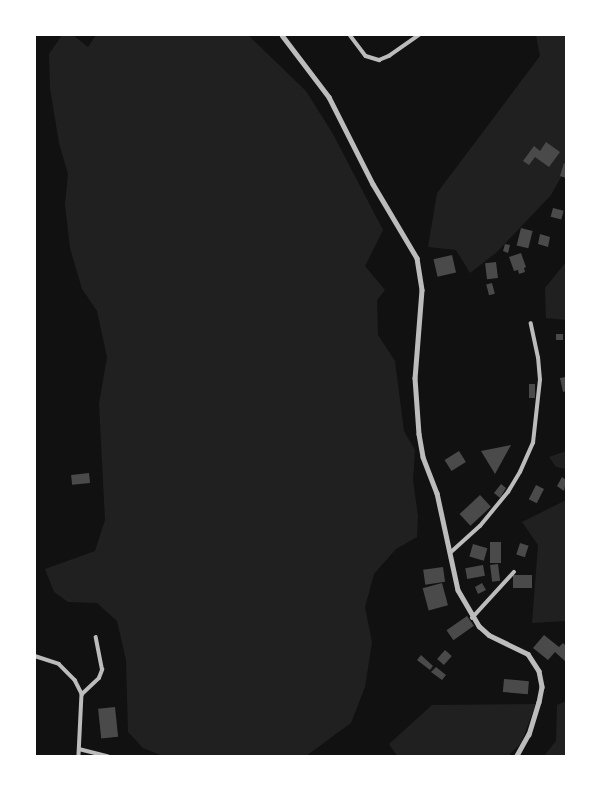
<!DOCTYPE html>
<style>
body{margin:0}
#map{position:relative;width:601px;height:791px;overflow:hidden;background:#111;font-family:"Open Sans",sans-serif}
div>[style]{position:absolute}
.green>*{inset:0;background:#202020}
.building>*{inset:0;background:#4a4a4a;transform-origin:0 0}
.minor>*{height:3.5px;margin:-1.75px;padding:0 1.75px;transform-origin:1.75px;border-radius:1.75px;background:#bcbcbc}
.tertiary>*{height:4.5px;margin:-2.25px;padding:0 2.25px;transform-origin:2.25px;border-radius:2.25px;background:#bcbcbc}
span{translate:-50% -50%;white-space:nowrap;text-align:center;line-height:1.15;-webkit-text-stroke:3px #fff;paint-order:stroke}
.frame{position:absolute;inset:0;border:36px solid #fff;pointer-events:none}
</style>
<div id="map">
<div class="green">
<i style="clip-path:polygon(62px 35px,73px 35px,88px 47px,96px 35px,248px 35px,306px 91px,333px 134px,383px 230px,365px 266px,385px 290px,377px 300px,378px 335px,395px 361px,404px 431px,415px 450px,413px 480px,418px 516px,417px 537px,396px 549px,374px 574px,365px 607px,372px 642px,365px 687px,351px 723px,306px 756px,163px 756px,143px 748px,128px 732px,126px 660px,117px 621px,97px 603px,68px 602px,54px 592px,45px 569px,95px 551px,105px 520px,99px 404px,107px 357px,97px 311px,82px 289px,70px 248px,65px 205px,68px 174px,59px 143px,50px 88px,49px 54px)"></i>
<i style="clip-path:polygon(536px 35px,566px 35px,566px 168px,551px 195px,497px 252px,470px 273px,456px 250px,428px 247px,437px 193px,540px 56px)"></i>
<i style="clip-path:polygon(566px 262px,566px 320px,546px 318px,545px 288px)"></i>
<i style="clip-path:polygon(566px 451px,566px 469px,556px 467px,549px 457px)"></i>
<i style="clip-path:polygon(566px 500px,566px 621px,532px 623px,538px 545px,522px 522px)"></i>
<i style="clip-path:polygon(566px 701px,566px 756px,544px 756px,556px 741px,557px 705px)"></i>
<i style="clip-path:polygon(536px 704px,521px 743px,508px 756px,397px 756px,389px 744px,432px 705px)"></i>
</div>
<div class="building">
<i style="clip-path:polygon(546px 142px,560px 152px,549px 167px,535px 157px,529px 165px,523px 161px,534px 146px,540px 151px)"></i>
<i style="clip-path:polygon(564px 163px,566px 164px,566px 178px,560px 176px)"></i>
<i style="left:553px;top:208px;width:11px;height:9px;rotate:15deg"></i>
<i style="left:521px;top:228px;width:12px;height:18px;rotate:14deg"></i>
<i style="clip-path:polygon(540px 234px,550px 237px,548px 247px,538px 244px)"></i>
<i style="clip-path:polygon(505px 244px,510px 245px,508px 253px,503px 251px)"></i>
<i style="clip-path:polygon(521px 253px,526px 267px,524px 268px,525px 272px,519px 274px,518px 270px,514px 271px,509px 257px)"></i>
<i style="left:452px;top:255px;width:18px;height:19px;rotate:77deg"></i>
<i style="left:496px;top:262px;width:16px;height:11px;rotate:83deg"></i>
<i style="left:492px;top:283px;width:11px;height:6px;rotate:75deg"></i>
<i style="left:556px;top:334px;width:7px;height:6px"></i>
<i style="clip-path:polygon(566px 377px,566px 391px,563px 392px,560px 378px)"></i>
<i style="left:529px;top:384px;width:6px;height:14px"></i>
<i style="clip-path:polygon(511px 445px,495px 474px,481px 451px)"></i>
<i style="left:459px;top:451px;width:13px;height:17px;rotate:58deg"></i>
<i style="left:89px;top:473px;width:10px;height:18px;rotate:84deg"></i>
<i style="clip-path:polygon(562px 477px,566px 480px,564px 491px,557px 486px)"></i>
<i style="clip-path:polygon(501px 484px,506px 488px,500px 498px,494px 493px)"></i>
<i style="left:536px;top:485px;width:9px;height:16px;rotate:27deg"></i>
<i style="left:480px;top:495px;width:16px;height:28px;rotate:47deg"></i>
<i style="left:490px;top:542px;width:11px;height:21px"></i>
<i style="left:520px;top:543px;width:9px;height:12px;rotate:18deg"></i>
<i style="left:473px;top:544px;width:15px;height:13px;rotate:16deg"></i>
<i style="left:498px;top:564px;width:17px;height:8px;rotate:83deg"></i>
<i style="left:483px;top:565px;width:11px;height:18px;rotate:80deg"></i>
<i style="left:443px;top:567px;width:15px;height:20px;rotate:82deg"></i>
<i style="left:532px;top:575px;width:13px;height:19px;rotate:90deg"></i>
<i style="left:442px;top:583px;width:23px;height:20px;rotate:75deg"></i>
<i style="clip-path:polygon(482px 583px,486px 590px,478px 594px,475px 587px)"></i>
<i style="left:467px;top:616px;width:12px;height:25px;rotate:55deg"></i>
<i style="clip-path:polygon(544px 635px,559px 647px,563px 643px,566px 646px,566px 662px,555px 652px,548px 660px,533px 648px)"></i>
<i style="left:445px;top:650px;width:9px;height:12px;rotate:41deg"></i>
<i style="clip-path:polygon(421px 655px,433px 666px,430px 670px,417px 660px)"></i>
<i style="clip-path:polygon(436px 667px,446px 675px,442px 680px,431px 672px)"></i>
<i style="left:504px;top:679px;width:25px;height:13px;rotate:5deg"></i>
<i style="left:115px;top:707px;width:30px;height:17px;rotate:84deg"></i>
</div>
<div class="minor">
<i style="left:350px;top:35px;width:26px;rotate:53deg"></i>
<i style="left:366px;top:56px;width:14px;rotate:17deg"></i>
<i style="left:379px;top:60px;width:11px;rotate:-22deg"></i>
<i style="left:389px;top:56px;width:37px;rotate:-35deg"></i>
<i style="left:450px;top:553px;width:40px;rotate:-42deg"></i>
<i style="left:480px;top:526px;width:44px;rotate:-50.5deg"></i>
<i style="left:508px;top:492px;width:23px;rotate:-59deg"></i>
<i style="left:520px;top:472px;width:32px;rotate:-66deg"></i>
<i style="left:533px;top:443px;width:63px;rotate:-83.7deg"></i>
<i style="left:540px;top:380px;width:22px;rotate:-95deg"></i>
<i style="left:538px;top:358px;width:35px;rotate:-102deg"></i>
<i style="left:472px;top:618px;width:62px;rotate:-47.6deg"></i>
<i style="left:35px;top:656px;width:25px;rotate:18deg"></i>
<i style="left:59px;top:664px;width:23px;rotate:45deg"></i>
<i style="left:75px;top:680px;width:16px;rotate:63deg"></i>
<i style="left:82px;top:694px;width:62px;rotate:92.8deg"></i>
<i style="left:82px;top:694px;width:23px;rotate:-43deg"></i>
<i style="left:99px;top:678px;width:9px;rotate:-69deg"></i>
<i style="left:102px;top:670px;width:33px;rotate:-101deg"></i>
<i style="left:79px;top:749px;width:30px;rotate:14deg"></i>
</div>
<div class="tertiary">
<i style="left:282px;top:35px;width:78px;rotate:52.8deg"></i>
<i style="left:329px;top:97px;width:97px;rotate:63.2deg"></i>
<i style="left:373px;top:184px;width:86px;rotate:59.3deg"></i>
<i style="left:417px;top:258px;width:32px;rotate:81deg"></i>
<i style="left:422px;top:290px;width:88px;rotate:94.5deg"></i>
<i style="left:415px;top:378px;width:56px;rotate:85.9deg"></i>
<i style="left:419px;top:434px;width:23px;rotate:80deg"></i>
<i style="left:423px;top:457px;width:39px;rotate:69deg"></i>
<i style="left:437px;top:493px;width:99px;rotate:77.8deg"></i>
<i style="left:458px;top:590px;width:42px;rotate:59.7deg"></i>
<i style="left:479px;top:626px;width:13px;rotate:42deg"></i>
<i style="left:489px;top:635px;width:43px;rotate:26deg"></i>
<i style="left:528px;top:654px;width:20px;rotate:57deg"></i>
<i style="left:539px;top:671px;width:16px;rotate:79deg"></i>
<i style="left:542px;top:687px;width:15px;rotate:101deg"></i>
<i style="left:539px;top:702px;width:34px;rotate:107deg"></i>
<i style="left:529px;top:734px;width:25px;rotate:119deg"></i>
</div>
<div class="frame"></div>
</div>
